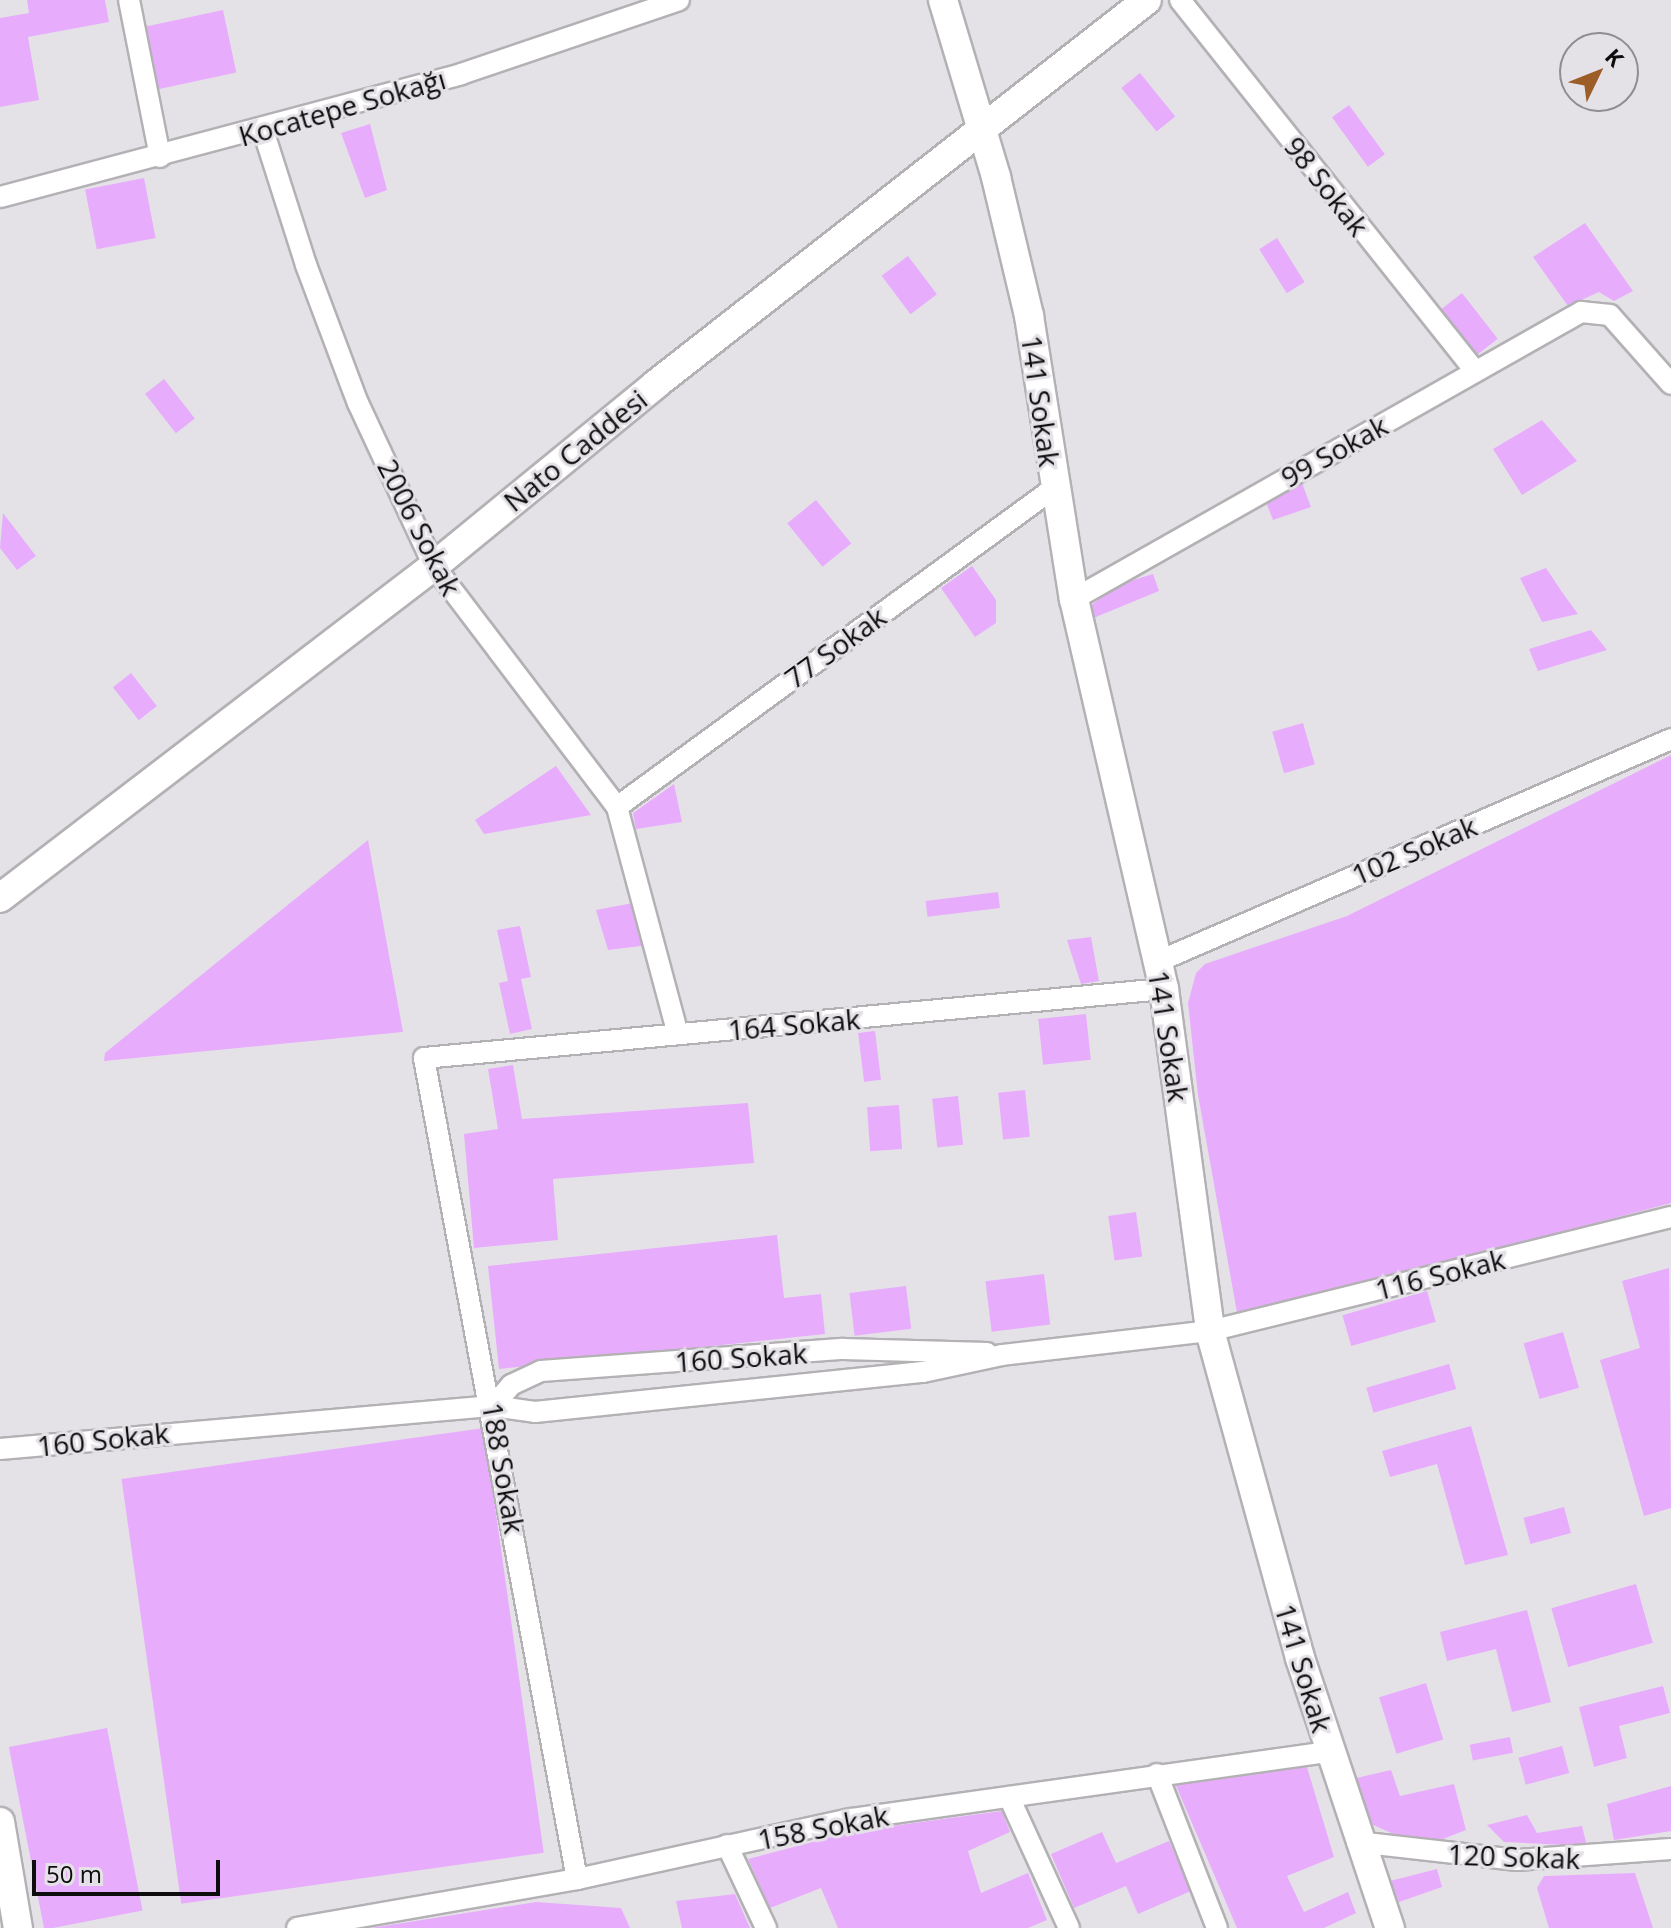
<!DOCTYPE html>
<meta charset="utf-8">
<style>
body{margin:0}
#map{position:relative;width:1671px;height:1928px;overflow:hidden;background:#e5e2e7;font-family:"Open Sans",sans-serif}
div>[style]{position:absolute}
.green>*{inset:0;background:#e8acfd;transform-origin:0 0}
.roads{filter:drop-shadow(2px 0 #b4b1b5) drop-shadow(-2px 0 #b4b1b5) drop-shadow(0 2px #b4b1b5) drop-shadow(0 -2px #b4b1b5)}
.street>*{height:20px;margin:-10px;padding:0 10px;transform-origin:10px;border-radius:10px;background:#fff}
.secondary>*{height:28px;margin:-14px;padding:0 14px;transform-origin:14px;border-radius:14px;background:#fff}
span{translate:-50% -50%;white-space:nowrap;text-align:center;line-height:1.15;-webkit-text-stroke:6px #e5e2e7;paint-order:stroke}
.street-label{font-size:28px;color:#0e0d0e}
.north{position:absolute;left:1559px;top:32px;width:80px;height:80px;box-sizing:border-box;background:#e5e2e7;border:2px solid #8f8d90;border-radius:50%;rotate:47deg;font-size:22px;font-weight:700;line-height:32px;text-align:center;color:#0e0d0e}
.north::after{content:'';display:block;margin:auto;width:28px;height:36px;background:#9d5d27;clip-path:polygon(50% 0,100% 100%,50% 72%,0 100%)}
.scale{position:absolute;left:32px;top:1860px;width:188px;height:36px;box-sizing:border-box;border:4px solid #0e0d0e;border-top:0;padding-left:10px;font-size:24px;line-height:28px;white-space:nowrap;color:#0e0d0e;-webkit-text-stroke:6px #e5e2e7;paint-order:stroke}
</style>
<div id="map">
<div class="green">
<i style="clip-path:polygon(27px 0,105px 0,109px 22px,28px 37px,39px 100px,0 107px,0 18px,29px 13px)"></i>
<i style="left:223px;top:10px;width:64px;height:80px;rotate:78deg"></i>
<i style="left:1140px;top:73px;width:56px;height:24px;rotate:51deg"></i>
<i style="left:1349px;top:105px;width:61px;height:21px;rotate:54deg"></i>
<i style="clip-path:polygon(370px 124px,387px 190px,365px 198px,341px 133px)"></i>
<i style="left:144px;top:178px;width:61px;height:60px;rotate:79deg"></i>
<i style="clip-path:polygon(1585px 223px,1633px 291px,1614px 301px,1599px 292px,1568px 306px,1533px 257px)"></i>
<i style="left:1277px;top:238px;width:52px;height:21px;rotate:58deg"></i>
<i style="left:908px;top:256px;width:48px;height:33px;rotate:53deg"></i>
<i style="left:1462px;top:293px;width:58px;height:26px;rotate:52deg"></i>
<i style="left:164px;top:379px;width:50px;height:24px;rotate:52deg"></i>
<i style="clip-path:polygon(1542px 420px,1577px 461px,1522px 495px,1493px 449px)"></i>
<i style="clip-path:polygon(1302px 483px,1311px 507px,1273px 520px,1266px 502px)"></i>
<i style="left:816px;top:500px;width:56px;height:37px;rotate:51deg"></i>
<i style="clip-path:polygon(3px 513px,36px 556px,17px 570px,0 548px)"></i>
<i style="clip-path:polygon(972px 566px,996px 600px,996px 623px,975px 637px,941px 588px)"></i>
<i style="clip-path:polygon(1546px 568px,1562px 592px,1578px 614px,1542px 622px,1520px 578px)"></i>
<i style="clip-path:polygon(1153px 574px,1159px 591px,1091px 619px,1090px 606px,1120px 584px)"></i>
<i style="clip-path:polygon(1591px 630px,1607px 650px,1538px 671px,1529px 649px)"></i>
<i style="left:131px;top:673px;width:42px;height:23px;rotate:52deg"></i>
<i style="left:1303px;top:723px;width:43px;height:32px;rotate:74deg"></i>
<i style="clip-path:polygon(1671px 755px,1671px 1203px,1238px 1318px,1198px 1095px,1188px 1003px,1196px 973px,1205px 964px,1347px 916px)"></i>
<i style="clip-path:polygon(556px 766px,591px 815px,484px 834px,475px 820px)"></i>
<i style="clip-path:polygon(674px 784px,682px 822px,636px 829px,633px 813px)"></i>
<i style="clip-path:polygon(368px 840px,403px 1032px,104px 1061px,105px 1053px)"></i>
<i style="left:998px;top:892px;width:16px;height:73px;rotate:83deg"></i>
<i style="clip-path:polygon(638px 902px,649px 945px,608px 950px,596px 910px)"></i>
<i style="clip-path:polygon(520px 926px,531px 977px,521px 979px,532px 1029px,510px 1034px,499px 983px,508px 981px,497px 930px)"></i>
<i style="clip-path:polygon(1091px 937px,1099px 981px,1081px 984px,1067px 940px)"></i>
<i style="left:1086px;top:1014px;width:46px;height:48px;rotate:84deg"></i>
<i style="left:875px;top:1031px;width:49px;height:17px;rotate:83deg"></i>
<i style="clip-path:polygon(513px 1065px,522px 1119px,748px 1103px,754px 1163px,553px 1179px,558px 1240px,474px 1248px,464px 1134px,498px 1129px,488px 1069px)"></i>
<i style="left:1025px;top:1090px;width:47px;height:27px;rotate:84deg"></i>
<i style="left:958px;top:1096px;width:49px;height:26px;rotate:84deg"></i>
<i style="left:899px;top:1105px;width:44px;height:32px;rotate:86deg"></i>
<i style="left:1136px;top:1212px;width:45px;height:28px;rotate:82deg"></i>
<i style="clip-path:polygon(777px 1235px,784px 1298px,821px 1294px,825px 1334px,499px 1369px,488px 1266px)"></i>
<i style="clip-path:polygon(1669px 1268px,1671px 1508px,1644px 1516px,1600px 1360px,1640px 1348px,1622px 1281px)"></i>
<i style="left:1044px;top:1274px;width:51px;height:59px;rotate:83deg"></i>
<i style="left:906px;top:1286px;width:43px;height:57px;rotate:83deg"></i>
<i style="left:1427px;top:1291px;width:32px;height:88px;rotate:74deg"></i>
<i style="left:1563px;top:1332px;width:58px;height:41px;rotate:74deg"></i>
<i style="left:1449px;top:1364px;width:26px;height:86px;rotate:74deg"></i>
<i style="clip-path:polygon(1471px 1426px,1508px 1555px,1465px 1565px,1437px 1464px,1390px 1477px,1382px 1451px)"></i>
<i style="left:484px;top:1428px;width:429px;height:366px;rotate:82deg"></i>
<i style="left:1564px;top:1507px;width:27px;height:42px;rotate:75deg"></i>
<i style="left:1636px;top:1584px;width:61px;height:88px;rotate:74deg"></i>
<i style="clip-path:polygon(1527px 1610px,1551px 1702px,1512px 1712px,1496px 1649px,1447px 1661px,1440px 1632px)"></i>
<i style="left:1426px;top:1683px;width:59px;height:49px;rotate:73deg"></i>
<i style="clip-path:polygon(1663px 1686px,1670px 1713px,1619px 1726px,1627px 1758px,1594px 1767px,1579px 1707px)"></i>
<i style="left:107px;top:1728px;width:186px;height:100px;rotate:79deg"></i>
<i style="left:1510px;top:1737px;width:16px;height:41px;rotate:79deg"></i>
<i style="left:1562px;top:1746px;width:28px;height:45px;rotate:75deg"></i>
<i style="clip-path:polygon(1307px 1767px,1334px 1857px,1287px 1876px,1304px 1912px,1348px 1892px,1356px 1913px,1324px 1928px,1237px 1928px,1174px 1781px)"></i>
<i style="clip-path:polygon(1391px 1770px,1400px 1796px,1454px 1784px,1466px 1830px,1443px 1839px,1405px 1839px,1371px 1824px,1356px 1800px,1352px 1779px)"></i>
<i style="clip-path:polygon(1671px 1786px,1671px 1831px,1614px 1840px,1607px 1804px)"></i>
<i style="clip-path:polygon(1002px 1811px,1010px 1832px,968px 1851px,981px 1893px,1028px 1873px,1047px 1920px,1028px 1928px,838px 1928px,821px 1888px,770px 1908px,748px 1859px,855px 1831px)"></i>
<i style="clip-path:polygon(1527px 1815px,1537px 1833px,1582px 1826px,1587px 1846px,1504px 1842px,1487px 1825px)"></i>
<i style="clip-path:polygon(1102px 1832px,1116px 1863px,1169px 1841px,1191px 1891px,1138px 1914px,1126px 1886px,1074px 1908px,1051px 1854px)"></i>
<i style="clip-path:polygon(1437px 1869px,1442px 1887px,1399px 1902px,1390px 1881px)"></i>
<i style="clip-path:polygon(1635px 1873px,1653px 1928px,1549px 1928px,1537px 1888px,1544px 1876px)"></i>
<i style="clip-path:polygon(735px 1894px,750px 1928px,682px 1928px,676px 1901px)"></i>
<i style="clip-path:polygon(536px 1902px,621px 1908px,630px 1928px,371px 1928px)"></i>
</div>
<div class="roads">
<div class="street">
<i style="left:129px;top:0;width:160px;rotate:78.8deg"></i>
<i style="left:1180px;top:0;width:474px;rotate:51.5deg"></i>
<i style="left:263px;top:130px;width:142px;rotate:72.3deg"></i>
<i style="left:306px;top:265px;width:147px;rotate:69.4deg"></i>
<i style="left:358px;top:403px;width:180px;rotate:65deg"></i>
<i style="left:434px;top:566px;width:303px;rotate:52.8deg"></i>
<i style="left:617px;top:807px;width:235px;rotate:75deg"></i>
<i style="left:0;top:197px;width:477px;rotate:-14.9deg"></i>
<i style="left:461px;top:74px;width:230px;rotate:-18.7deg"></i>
<i style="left:1074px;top:599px;width:583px;rotate:-29.51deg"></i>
<i style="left:1581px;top:312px;width:29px;rotate:6deg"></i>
<i style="left:1610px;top:315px;width:92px;rotate:48.5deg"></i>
<i style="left:617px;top:807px;width:541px;rotate:-36.13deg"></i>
<i style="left:1157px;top:962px;width:560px;rotate:-23.45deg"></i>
<i style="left:493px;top:1406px;width:28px;rotate:-49deg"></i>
<i style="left:511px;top:1385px;width:33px;rotate:-25deg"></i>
<i style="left:541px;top:1371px;width:303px;rotate:-4.2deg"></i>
<i style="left:843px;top:1349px;width:144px;rotate:1.6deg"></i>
<i style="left:0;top:1449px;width:495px;rotate:-5deg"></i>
<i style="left:493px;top:1406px;width:42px;rotate:8.1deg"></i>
<i style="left:535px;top:1412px;width:390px;rotate:-5.9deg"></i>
<i style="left:923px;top:1372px;width:81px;rotate:-12.1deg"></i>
<i style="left:1002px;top:1355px;width:209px;rotate:-6.6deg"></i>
<i style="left:1210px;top:1331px;width:475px;rotate:-13.9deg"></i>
<i style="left:1157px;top:1774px;width:165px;rotate:68.7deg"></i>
<i style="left:1009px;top:1797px;width:144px;rotate:65.4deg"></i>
<i style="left:1357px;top:1842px;width:161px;rotate:6.4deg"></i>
<i style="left:1517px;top:1860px;width:154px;rotate:-4.1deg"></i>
<i style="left:727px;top:1845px;width:92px;rotate:64.8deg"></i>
<i style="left:577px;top:1879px;width:835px;rotate:-100.56deg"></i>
<i style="left:424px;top:1058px;width:743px;rotate:-5.33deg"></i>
<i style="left:297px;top:1928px;width:284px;rotate:-9.9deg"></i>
<i style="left:577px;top:1879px;width:280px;rotate:-12.4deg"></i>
<i style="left:851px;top:1819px;width:483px;rotate:-8deg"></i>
</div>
<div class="secondary">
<i style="left:943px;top:0;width:185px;rotate:73.3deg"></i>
<i style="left:996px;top:177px;width:143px;rotate:76.6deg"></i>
<i style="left:1029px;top:316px;width:287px;rotate:81deg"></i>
<i style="left:1074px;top:599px;width:400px;rotate:77deg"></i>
<i style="left:1164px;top:989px;width:345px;rotate:82.3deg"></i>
<i style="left:1210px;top:1331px;width:339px;rotate:74.6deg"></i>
<i style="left:1300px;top:1658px;width:285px;rotate:71.6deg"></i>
<i style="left:0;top:898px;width:546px;rotate:-37.42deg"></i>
<i style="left:434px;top:566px;width:287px;rotate:-39.3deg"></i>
<i style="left:656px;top:384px;width:623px;rotate:-38.03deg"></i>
<i style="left:0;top:1822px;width:108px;rotate:80.4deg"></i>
</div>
</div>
<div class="street-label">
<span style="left:342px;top:107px;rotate:-16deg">Kocatepe Sokağı</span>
<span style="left:1327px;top:186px;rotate:52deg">98 Sokak</span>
<span style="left:1041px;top:401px;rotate:82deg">141 Sokak</span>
<span style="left:575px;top:450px;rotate:-39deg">Nato Caddesi</span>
<span style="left:1334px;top:451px;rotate:-29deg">99 Sokak</span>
<span style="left:420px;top:527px;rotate:63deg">2006 Sokak</span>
<span style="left:835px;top:647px;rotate:-36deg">77 Sokak</span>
<span style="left:1414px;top:850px;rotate:-23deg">102 Sokak</span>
<span style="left:794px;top:1024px;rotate:-5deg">164 Sokak</span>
<span style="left:1169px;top:1036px;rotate:81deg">141 Sokak</span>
<span style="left:1440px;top:1274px;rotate:-14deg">116 Sokak</span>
<span style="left:741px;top:1357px;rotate:-4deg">160 Sokak</span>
<span style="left:103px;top:1439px;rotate:-6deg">160 Sokak</span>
<span style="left:504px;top:1468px;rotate:80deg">188 Sokak</span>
<span style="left:1304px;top:1668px;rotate:73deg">141 Sokak</span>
<span style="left:823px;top:1827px;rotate:-11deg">158 Sokak</span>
<span style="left:1514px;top:1856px;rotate:2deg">120 Sokak</span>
</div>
<div class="north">K</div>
<div class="scale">50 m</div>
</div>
